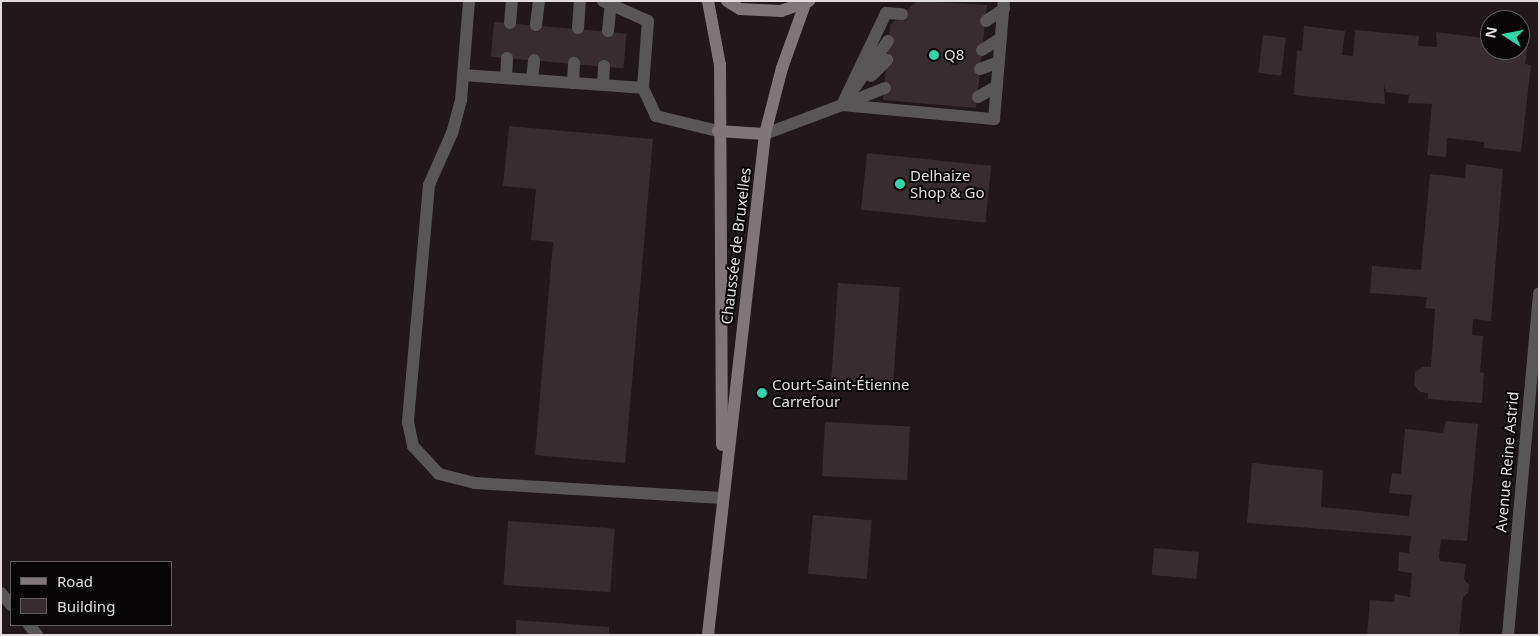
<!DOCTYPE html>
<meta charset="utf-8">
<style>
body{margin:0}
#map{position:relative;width:1540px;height:636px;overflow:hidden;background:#21181c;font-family:"Noto Sans",sans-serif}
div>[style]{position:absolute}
.building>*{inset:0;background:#372d31;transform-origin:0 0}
.lane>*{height:12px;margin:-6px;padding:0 6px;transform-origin:6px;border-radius:6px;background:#5a5557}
.street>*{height:12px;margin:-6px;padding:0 6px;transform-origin:6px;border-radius:6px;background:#5a5557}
.secondary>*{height:12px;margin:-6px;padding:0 6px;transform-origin:6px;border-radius:6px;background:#7e7679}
.dots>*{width:14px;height:14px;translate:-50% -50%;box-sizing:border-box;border:2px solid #080506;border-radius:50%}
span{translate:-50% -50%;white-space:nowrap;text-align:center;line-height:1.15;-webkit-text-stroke:4px #080506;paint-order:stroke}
.poi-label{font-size:15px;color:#e3dcdf}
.left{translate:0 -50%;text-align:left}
.street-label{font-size:15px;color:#e3dcdf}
.frame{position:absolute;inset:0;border:2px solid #e3dcdf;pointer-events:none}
.legend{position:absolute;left:10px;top:561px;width:162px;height:65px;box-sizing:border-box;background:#080506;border:1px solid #605b5d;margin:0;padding:6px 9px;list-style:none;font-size:15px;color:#e3dcdf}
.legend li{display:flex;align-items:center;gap:10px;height:25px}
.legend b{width:25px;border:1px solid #605b5d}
.north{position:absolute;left:1480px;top:10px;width:50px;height:50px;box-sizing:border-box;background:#080506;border:1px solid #605b5d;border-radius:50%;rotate:281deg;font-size:14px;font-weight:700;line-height:20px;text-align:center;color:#e3dcdf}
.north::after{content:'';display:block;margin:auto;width:18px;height:22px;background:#33d4a8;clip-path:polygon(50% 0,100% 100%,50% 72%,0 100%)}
</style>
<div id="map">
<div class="building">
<i style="clip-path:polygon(917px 1px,987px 5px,976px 108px,883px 100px,890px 25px)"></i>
<i style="left:494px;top:22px;width:133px;height:35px;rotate:5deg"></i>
<i style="clip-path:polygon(1304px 26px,1345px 31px,1342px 55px,1353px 56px,1355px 30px,1419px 36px,1418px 46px,1437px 47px,1436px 32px,1490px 39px,1490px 50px,1520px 50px,1520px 42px,1528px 43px,1525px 64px,1531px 65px,1521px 152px,1484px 148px,1484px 142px,1447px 138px,1446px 157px,1427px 155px,1432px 104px,1408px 103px,1409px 95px,1386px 92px,1384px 84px,1385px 104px,1294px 95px,1297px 50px,1302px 51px)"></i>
<i style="left:1263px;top:35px;width:23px;height:38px;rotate:7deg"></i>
<i style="clip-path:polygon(509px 126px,653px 139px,625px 463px,535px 455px,553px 242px,531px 240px,536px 189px,503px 186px)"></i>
<i style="left:867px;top:153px;width:125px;height:57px;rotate:6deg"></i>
<i style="clip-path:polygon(1466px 164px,1503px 169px,1491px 321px,1473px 319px,1472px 335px,1483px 336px,1480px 372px,1484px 373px,1482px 403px,1428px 399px,1428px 393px,1420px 392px,1414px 385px,1415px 372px,1422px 367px,1431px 367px,1435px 309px,1425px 308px,1427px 297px,1370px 293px,1372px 266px,1421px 270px,1430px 174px,1465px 178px)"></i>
<i style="left:838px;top:283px;width:62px;height:98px;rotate:4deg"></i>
<i style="clip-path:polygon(1446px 421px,1478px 424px,1467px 541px,1441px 539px,1439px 557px,1440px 561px,1466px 564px,1464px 579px,1469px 585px,1468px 593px,1463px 597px,1459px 635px,1367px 635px,1370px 600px,1394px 602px,1395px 594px,1410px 597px,1412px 573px,1398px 571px,1399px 552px,1409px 553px,1411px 536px,1247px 523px,1252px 463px,1323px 470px,1321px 507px,1409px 516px,1412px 495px,1389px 493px,1392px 473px,1401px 474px,1405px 429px,1443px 433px)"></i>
<i style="left:825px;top:422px;width:85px;height:54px;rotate:3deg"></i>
<i style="left:813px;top:515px;width:59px;height:59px;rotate:5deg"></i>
<i style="left:508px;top:521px;width:107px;height:64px;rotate:4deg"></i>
<i style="left:1154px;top:548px;width:45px;height:27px;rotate:5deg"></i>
<i style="clip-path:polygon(516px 620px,609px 627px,609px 635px,516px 635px)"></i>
</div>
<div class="lane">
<i style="left:469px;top:1px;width:99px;rotate:94.6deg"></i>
<i style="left:461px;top:100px;width:34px;rotate:105deg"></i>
<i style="left:452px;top:133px;width:57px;rotate:113.9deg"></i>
<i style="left:429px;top:185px;width:238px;rotate:95.1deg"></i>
<i style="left:408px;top:422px;width:25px;rotate:78deg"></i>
<i style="left:413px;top:446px;width:38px;rotate:47deg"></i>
<i style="left:439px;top:474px;width:37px;rotate:14deg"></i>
<i style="left:475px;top:483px;width:247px;rotate:3.5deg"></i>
<i style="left:603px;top:1px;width:49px;rotate:24deg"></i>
<i style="left:648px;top:21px;width:67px;rotate:94.3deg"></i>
<i style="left:643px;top:88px;width:31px;rotate:65deg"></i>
<i style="left:656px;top:116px;width:64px;rotate:13.6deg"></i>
<i style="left:986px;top:21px;width:22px;rotate:-34deg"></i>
<i style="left:510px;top:23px;width:22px;rotate:-85deg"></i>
<i style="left:536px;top:25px;width:24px;rotate:-83deg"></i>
<i style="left:578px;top:28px;width:27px;rotate:-86deg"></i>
<i style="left:608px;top:31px;width:28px;rotate:-84deg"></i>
<i style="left:888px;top:41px;width:79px;rotate:125.7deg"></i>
<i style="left:842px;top:105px;width:102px;rotate:-64.4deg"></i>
<i style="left:886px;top:13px;width:16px;rotate:4deg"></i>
<i style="left:982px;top:50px;width:22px;rotate:-32deg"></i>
<i style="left:980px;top:69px;width:20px;rotate:-20deg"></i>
<i style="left:463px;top:75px;width:180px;rotate:4.1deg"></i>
<i style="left:871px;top:76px;width:23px;rotate:-45deg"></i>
<i style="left:506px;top:78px;width:20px;rotate:-87deg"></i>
<i style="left:532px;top:80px;width:20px;rotate:-84deg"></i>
<i style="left:573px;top:83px;width:20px;rotate:-87deg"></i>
<i style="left:603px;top:85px;width:19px;rotate:-87deg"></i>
<i style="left:978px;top:97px;width:22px;rotate:-30deg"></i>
<i style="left:845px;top:104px;width:43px;rotate:-21.8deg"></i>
<i style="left:765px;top:134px;width:82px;rotate:-20.6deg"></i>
<i style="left:842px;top:105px;width:153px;rotate:5.3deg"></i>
<i style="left:994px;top:119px;width:118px;rotate:-85.2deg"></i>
</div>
<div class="street">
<i style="left:1px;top:593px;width:16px;rotate:50deg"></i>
<i style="left:29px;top:625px;width:13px;rotate:51deg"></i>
<i style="left:1508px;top:635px;width:343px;rotate:-84.8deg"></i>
</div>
<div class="secondary">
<i style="left:708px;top:1px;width:65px;rotate:79.4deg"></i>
<i style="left:720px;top:65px;width:380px;rotate:89.7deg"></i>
<i style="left:727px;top:1px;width:15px;rotate:32deg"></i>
<i style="left:740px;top:9px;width:41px;rotate:2.8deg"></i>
<i style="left:781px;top:11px;width:30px;rotate:-20deg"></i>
<i style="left:718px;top:131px;width:47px;rotate:3.7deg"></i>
<i style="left:708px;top:635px;width:504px;rotate:-83.51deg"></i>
<i style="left:765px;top:134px;width:68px;rotate:-75.6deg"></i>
<i style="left:782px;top:68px;width:68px;rotate:-70.2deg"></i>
</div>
<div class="dots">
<i style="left:934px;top:55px;background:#33d4a8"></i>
<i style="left:900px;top:184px;background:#33d4a8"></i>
<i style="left:762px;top:393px;background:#33d4a8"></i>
</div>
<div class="poi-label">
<span class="left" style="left:944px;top:55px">Q8</span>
<span class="left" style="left:910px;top:184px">Delhaize<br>Shop &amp; Go</span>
<span class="left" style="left:772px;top:393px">Court-Saint-Étienne<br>Carrefour</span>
</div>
<div class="street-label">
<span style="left:736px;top:246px;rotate:-83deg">Chaussée de Bruxelles</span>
<span style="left:1507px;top:462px;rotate:-85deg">Avenue Reine Astrid</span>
</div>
<div class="frame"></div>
<ul class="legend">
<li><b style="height:6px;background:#7e7679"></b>Road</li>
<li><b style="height:14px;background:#372d31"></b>Building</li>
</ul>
<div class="north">N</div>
</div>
